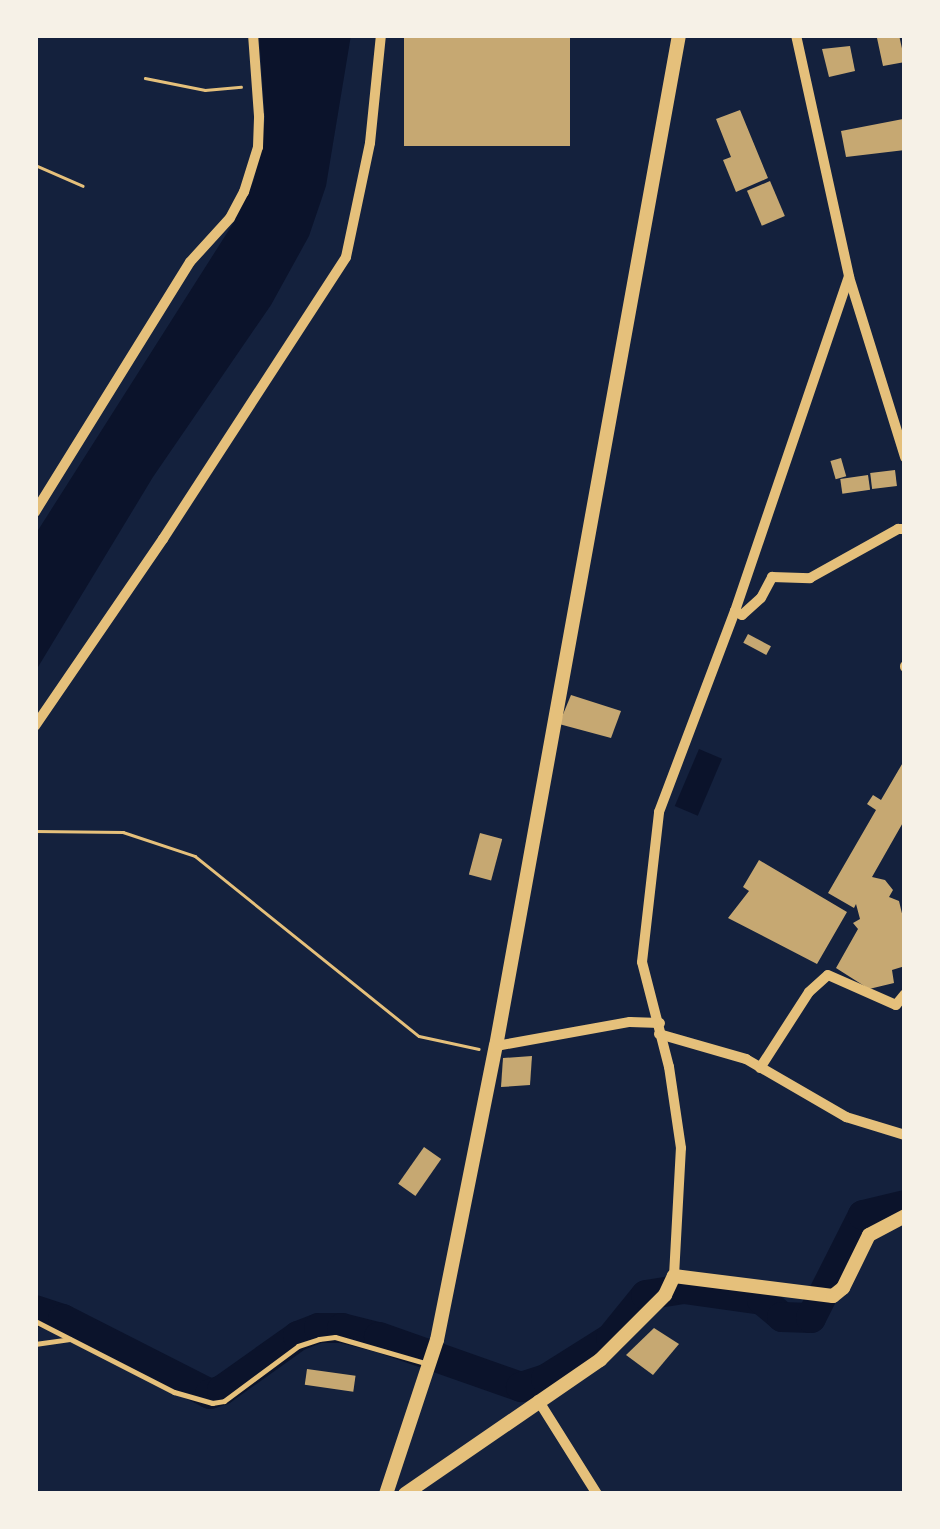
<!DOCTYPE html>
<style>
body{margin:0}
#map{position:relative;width:940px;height:1529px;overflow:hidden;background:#14213d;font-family:Inter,sans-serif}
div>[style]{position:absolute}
.water>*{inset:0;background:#0b132b;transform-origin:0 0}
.river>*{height:30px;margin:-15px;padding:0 15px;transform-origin:15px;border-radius:15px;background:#0b132b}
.building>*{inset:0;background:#c6a872;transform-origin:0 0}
.path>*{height:2.5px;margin:-1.25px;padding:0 1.25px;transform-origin:1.25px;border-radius:1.25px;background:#e5c07b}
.service>*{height:5px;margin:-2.5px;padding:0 2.5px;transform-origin:2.5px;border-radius:2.5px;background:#e5c07b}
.minor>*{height:10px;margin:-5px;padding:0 5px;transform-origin:5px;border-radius:5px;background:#e5c07b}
.secondary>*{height:14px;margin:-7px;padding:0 7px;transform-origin:7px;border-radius:7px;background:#e5c07b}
span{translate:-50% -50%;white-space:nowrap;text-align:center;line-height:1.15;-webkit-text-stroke:10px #f6f1e7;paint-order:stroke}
.frame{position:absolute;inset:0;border:38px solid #f6f1e7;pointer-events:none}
</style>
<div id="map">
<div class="water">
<i style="clip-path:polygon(259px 35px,351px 35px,326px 186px,309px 236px,271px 305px,153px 477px,35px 672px,35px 535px,234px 222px,254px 180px,265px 120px)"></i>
<i style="left:699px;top:749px;width:25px;height:62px;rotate:23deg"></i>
</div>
<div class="river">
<i style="left:35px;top:1310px;width:29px;rotate:18deg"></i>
<i style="left:63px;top:1319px;width:165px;rotate:27deg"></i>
<i style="left:210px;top:1394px;width:13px;rotate:-18deg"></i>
<i style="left:222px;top:1390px;width:93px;rotate:-35.4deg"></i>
<i style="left:298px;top:1336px;width:22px;rotate:-21deg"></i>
<i style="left:319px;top:1328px;width:23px"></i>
<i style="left:342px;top:1328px;width:38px;rotate:14deg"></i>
<i style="left:379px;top:1337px;width:151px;rotate:19.4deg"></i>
<i style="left:521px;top:1387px;width:26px;rotate:-18deg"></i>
<i style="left:546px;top:1379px;width:77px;rotate:-32.2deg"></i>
<i style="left:611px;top:1338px;width:55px;rotate:-50.9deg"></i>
<i style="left:646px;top:1295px;width:38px;rotate:-9deg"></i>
<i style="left:684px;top:1289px;width:79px;rotate:8deg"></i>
<i style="left:762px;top:1300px;width:26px;rotate:40deg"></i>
<i style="left:782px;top:1317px;width:29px;rotate:2deg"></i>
<i style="left:811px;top:1318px;width:115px;rotate:-63.2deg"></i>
<i style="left:863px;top:1215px;width:43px;rotate:-13.4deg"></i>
</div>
<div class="building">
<i style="left:404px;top:35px;width:166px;height:111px"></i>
<i style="clip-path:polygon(889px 35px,899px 35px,905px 62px,883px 66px,877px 38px)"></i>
<i style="clip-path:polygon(850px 46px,855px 71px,829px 77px,822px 49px)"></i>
<i style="clip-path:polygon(740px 110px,768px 178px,736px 192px,723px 160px,731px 157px,716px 119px)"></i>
<i style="clip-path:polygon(903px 119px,905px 150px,846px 157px,841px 131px)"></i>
<i style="left:770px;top:181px;width:38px;height:25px;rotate:67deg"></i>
<i style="left:841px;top:458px;width:19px;height:11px;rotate:74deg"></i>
<i style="left:895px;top:470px;width:16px;height:25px;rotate:83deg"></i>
<i style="left:868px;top:475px;width:15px;height:28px;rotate:82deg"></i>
<i style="left:748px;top:634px;width:26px;height:10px;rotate:28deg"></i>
<i style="clip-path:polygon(571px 695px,621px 711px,611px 738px,559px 724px)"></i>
<i style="clip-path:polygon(905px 759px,905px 819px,872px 877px,885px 880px,893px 890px,889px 897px,899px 901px,905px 926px,905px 966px,892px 970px,894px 983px,869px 989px,836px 968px,858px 929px,853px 923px,860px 919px,856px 904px,854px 908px,828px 893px,876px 810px,867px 804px,873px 795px,881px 800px)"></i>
<i style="left:480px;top:833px;width:23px;height:43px;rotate:15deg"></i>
<i style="clip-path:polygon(759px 860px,847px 912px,817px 964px,728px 918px,749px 891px,743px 887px)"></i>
<i style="clip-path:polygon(532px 1056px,530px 1085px,501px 1087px,503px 1058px)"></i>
<i style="left:424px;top:1147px;width:21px;height:45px;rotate:35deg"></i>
<i style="clip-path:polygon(654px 1328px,679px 1344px,653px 1375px,626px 1355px)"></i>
<i style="left:307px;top:1369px;width:49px;height:16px;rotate:8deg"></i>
</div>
<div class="path">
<i style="left:145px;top:78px;width:61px;rotate:11.3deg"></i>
<i style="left:205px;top:90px;width:36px;rotate:-5deg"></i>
<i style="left:35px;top:165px;width:52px;rotate:23.6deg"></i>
<i style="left:35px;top:831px;width:88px;rotate:0.7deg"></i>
<i style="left:123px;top:832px;width:76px;rotate:18.4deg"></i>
<i style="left:195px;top:856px;width:287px;rotate:38.8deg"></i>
<i style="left:419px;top:1036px;width:61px;rotate:12.2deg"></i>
</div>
<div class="service">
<i style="left:35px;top:1321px;width:156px;rotate:27.1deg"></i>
<i style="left:174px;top:1392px;width:40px;rotate:16deg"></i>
<i style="left:212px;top:1403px;width:12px;rotate:-9deg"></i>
<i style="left:224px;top:1401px;width:92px;rotate:-36.6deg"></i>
<i style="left:298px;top:1346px;width:22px;rotate:-18deg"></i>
<i style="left:319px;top:1339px;width:16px;rotate:-7deg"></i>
<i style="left:335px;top:1337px;width:94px;rotate:16.1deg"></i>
<i style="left:35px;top:1344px;width:35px;rotate:-8deg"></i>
</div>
<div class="minor">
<i style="left:796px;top:35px;width:248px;rotate:77.6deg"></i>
<i style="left:849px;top:277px;width:189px;rotate:72.7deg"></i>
<i style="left:35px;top:512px;width:294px;rotate:-58.2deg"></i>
<i style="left:190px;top:262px;width:59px;rotate:-47.7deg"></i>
<i style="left:230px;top:218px;width:30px;rotate:-62deg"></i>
<i style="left:244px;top:192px;width:47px;rotate:-72.7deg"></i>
<i style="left:258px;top:147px;width:31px;rotate:-88deg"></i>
<i style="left:259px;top:116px;width:81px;rotate:-94.2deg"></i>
<i style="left:735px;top:611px;width:8px;rotate:30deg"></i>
<i style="left:742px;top:615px;width:25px;rotate:-42deg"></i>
<i style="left:761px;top:598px;width:24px;rotate:-62deg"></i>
<i style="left:772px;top:577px;width:38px;rotate:2deg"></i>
<i style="left:810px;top:578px;width:101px;rotate:-29.1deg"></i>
<i style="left:898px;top:529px;width:7px"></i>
<i style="left:905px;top:666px;width:1px;rotate:90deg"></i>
<i style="left:35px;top:726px;width:227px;rotate:-55.6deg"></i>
<i style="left:163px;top:539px;width:336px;rotate:-57deg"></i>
<i style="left:346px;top:257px;width:116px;rotate:-78.1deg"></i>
<i style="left:370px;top:143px;width:109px;rotate:-84.2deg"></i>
<i style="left:659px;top:1034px;width:91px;rotate:16deg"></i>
<i style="left:746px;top:1059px;width:116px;rotate:30.1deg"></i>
<i style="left:846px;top:1117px;width:62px;rotate:17deg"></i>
<i style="left:496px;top:1046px;width:136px;rotate:-10.2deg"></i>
<i style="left:630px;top:1022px;width:30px;rotate:2deg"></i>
<i style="left:760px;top:1068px;width:90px;rotate:-57.2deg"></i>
<i style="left:809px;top:992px;width:25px;rotate:-42deg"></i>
<i style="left:828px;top:975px;width:74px;rotate:23.8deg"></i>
<i style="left:896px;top:1005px;width:14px;rotate:-51deg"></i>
<i style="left:674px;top:1276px;width:128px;rotate:-86.9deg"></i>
<i style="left:681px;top:1148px;width:82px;rotate:-98.4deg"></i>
<i style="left:669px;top:1067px;width:108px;rotate:-104.4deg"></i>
<i style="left:642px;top:962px;width:151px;rotate:-83.5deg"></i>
<i style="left:659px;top:812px;width:215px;rotate:-69.3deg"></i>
<i style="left:735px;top:611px;width:353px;rotate:-71.2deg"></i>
<i style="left:538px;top:1400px;width:111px;rotate:57.9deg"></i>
</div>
<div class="secondary">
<i style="left:386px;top:1494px;width:162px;rotate:-71.7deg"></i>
<i style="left:437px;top:1340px;width:300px;rotate:-78.7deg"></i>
<i style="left:496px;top:1046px;width:1027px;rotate:-79.74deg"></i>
<i style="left:405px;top:1494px;width:237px;rotate:-34.5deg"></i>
<i style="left:600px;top:1360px;width:92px;rotate:-45deg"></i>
<i style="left:665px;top:1295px;width:21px;rotate:-65deg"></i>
<i style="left:674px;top:1276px;width:160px;rotate:7.2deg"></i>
<i style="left:833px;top:1296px;width:13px;rotate:-39deg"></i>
<i style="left:843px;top:1288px;width:59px;rotate:-63.9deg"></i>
<i style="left:869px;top:1235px;width:41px;rotate:-27.8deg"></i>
</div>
<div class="frame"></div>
</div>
